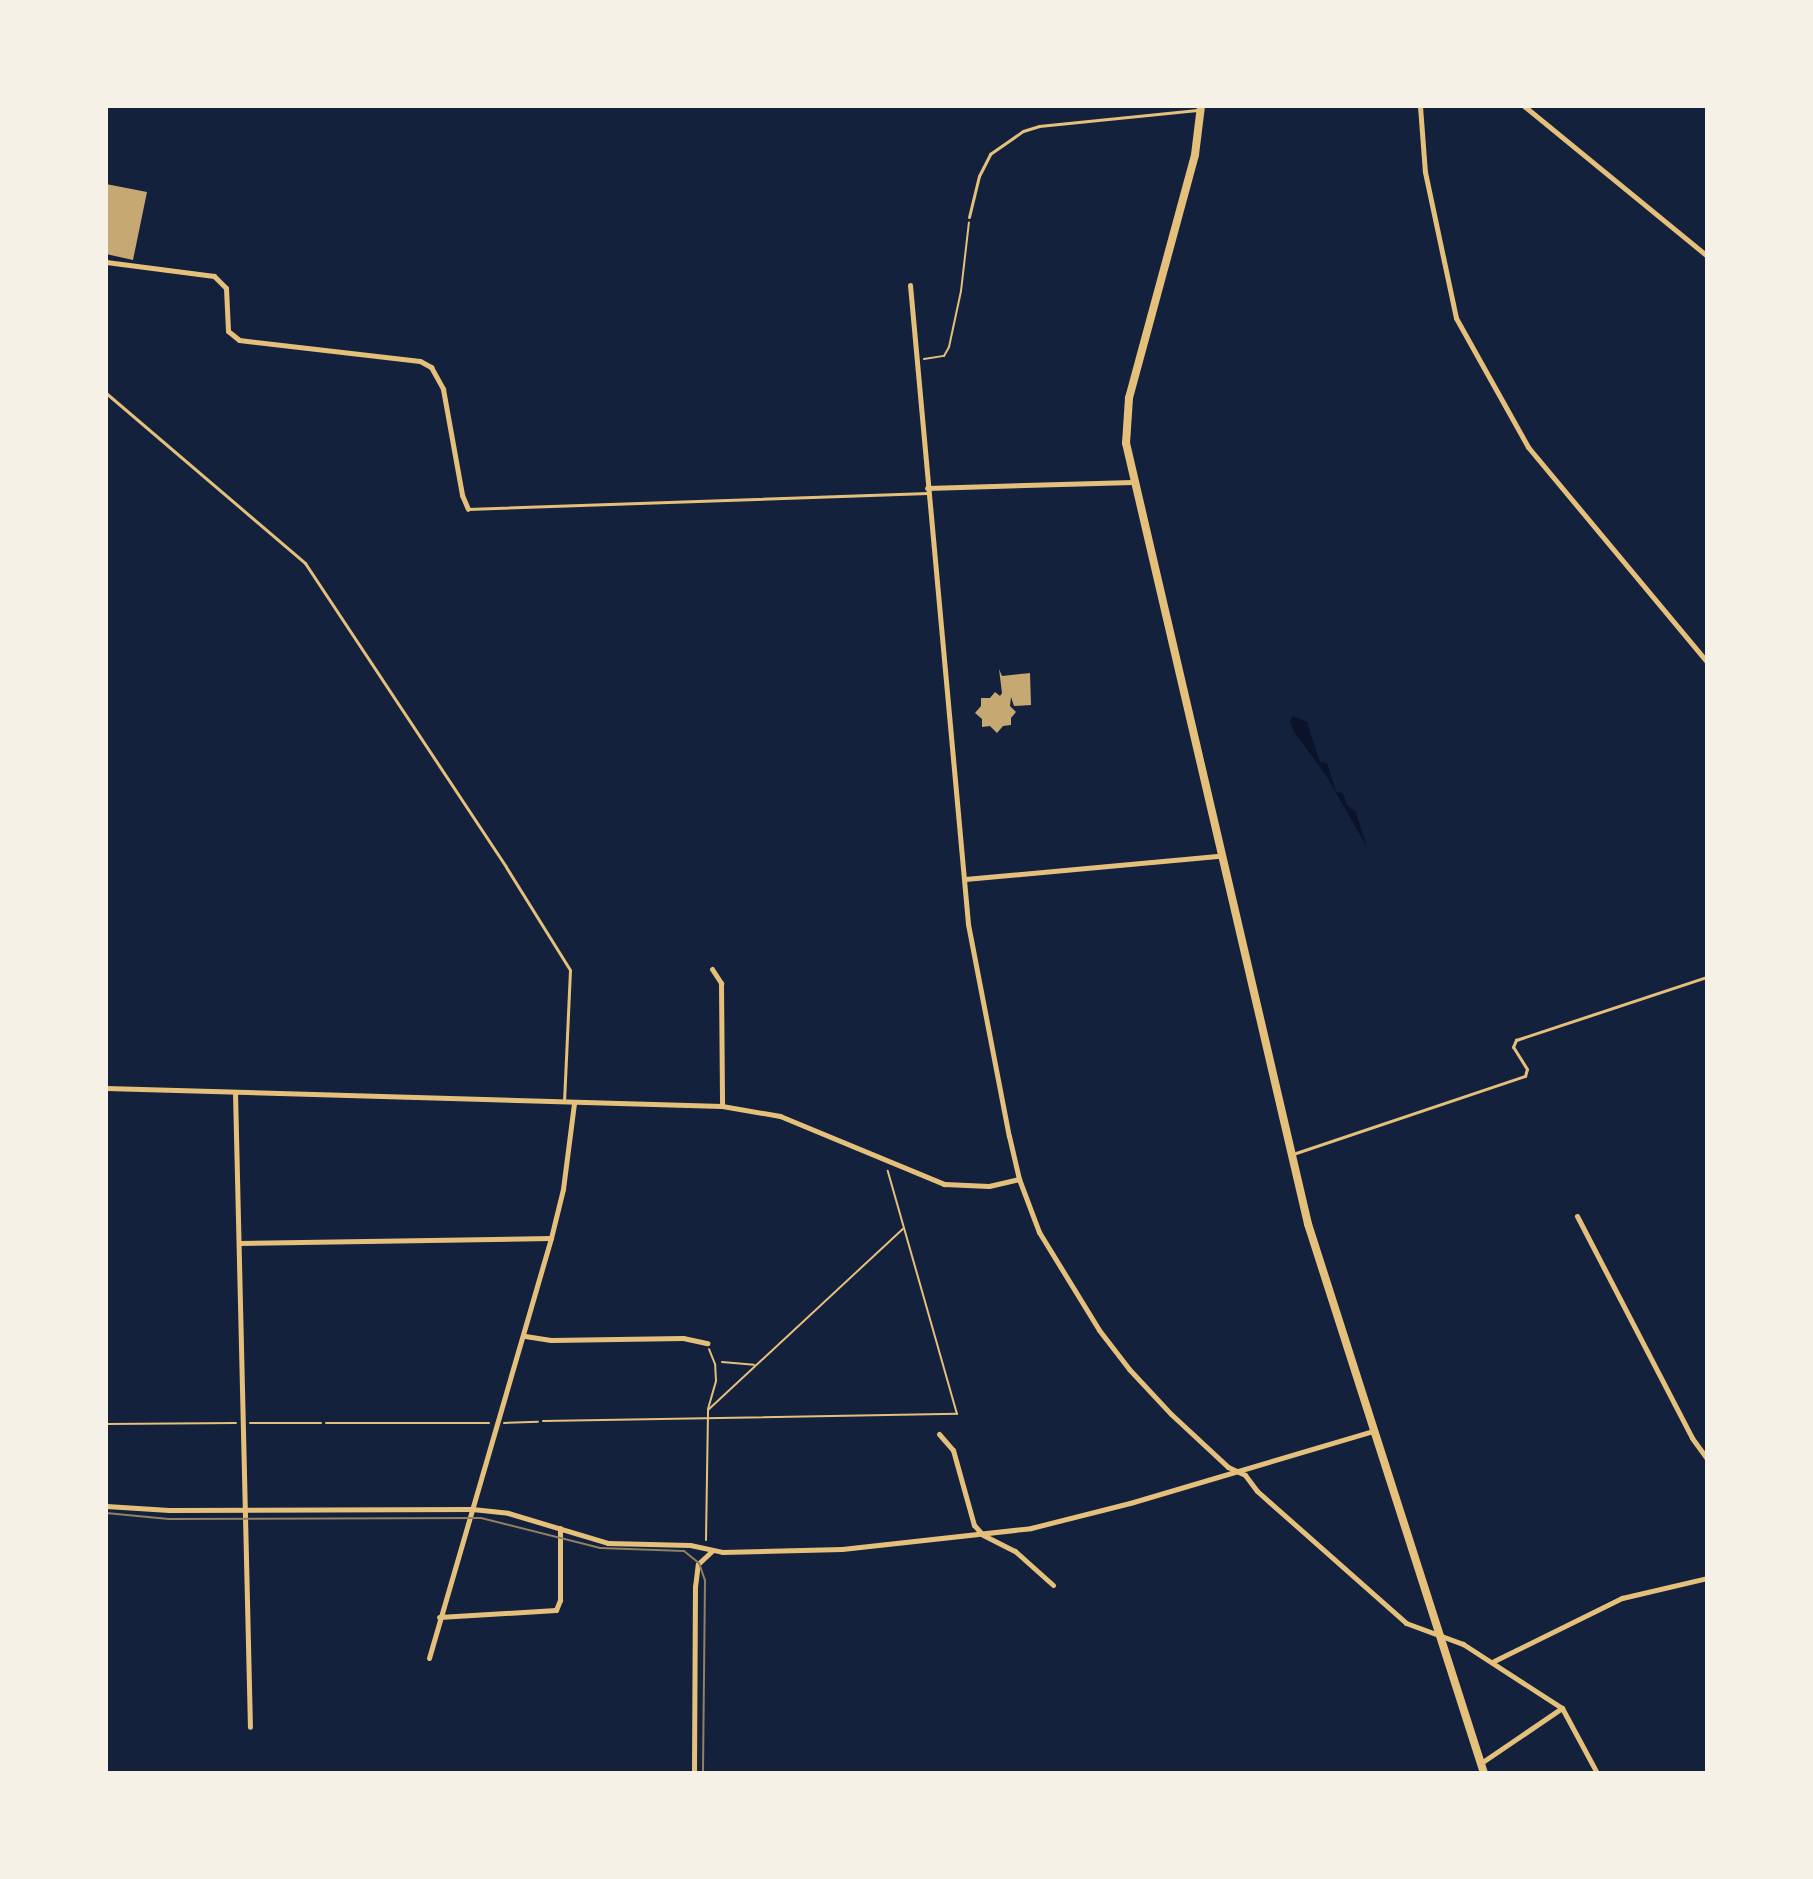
<!DOCTYPE html>
<style>
body{margin:0}
#map{position:relative;width:1813px;height:1879px;overflow:hidden;background:#14213d;font-family:"Roboto Condensed",sans-serif}
div>[style]{position:absolute}
.water>*{inset:0;background:#0b132b}
.building>*{inset:0;background:#c6a872}
.path>*{height:2px;margin:-1px;padding:0 1px;transform-origin:1px;border-radius:1px;background:#e5c07b}
.service>*{height:3px;margin:-1.5px;padding:0 1.5px;transform-origin:1.5px;border-radius:1.5px;background:#e5c07b}
.minor>*{height:5px;margin:-2.5px;padding:0 2.5px;transform-origin:2.5px;border-radius:2.5px;background:#e5c07b}
.secondary>*{height:8px;margin:-4px;padding:0 4px;transform-origin:4px;border-radius:4px;background:#e5c07b}
.tram>*{height:2px;margin:-1px;padding:0 1px;transform-origin:1px;border-radius:1px;background:#918062}
span{translate:-50% -50%;white-space:nowrap;text-align:center;line-height:1.15;-webkit-text-stroke:7px #f6f1e7;paint-order:stroke}
.frame{position:absolute;inset:0;border:108px solid #f6f1e7;pointer-events:none}
</style>
<div id="map">
<div class="water">
<i style="clip-path:polygon(1293px 716px,1307px 722px,1320px 762px,1327px 763px,1336px 792px,1343px 793px,1347px 805px,1356px 812px,1367px 847px,1327px 777px,1294px 732px,1290px 721px)"></i>
</div>
<div class="building">
<i style="clip-path:polygon(106px 184px,147px 192px,133px 260px,106px 254px)"></i>
<i style="clip-path:polygon(999px 669px,1002px 676px,1030px 673px,1031px 705px,1014px 706px,1011px 697px,1010px 706px,1016px 712px,1011px 718px,1011px 725px,1003px 726px,997px 733px,990px 726px,982px 727px,982px 719px,975px 713px,981px 706px,981px 698px,990px 698px,995px 692px,1000px 696px,1002px 693px)"></i>
</div>
<div class="path">
<i style="left:924px;top:359px;width:20px;rotate:-9deg"></i>
<i style="left:944px;top:356px;width:10px;rotate:-61deg"></i>
<i style="left:949px;top:347px;width:57px;rotate:-77.9deg"></i>
<i style="left:961px;top:291px;width:69px;rotate:-83.4deg"></i>
<i style="left:722px;top:1362px;width:32px;rotate:5deg"></i>
<i style="left:708px;top:1409px;width:29px;rotate:-74deg"></i>
<i style="left:716px;top:1381px;width:17px;rotate:-93deg"></i>
<i style="left:715px;top:1364px;width:16px;rotate:-112deg"></i>
<i style="left:543px;top:1421px;width:414px;rotate:-1deg"></i>
<i style="left:957px;top:1414px;width:253px;rotate:-105.9deg"></i>
<i style="left:250px;top:1423px;width:71px"></i>
<i style="left:326px;top:1423px;width:163px"></i>
<i style="left:504px;top:1423px;width:34px;rotate:-2deg"></i>
<i style="left:106px;top:1424px;width:130px;rotate:-0.4deg"></i>
<i style="left:706px;top:1540px;width:130px;rotate:-89.1deg"></i>
<i style="left:708px;top:1410px;width:267px;rotate:-42.9deg"></i>
</div>
<div class="service">
<i style="left:969px;top:217px;width:42px;rotate:-76.3deg"></i>
<i style="left:979px;top:176px;width:25px;rotate:-63deg"></i>
<i style="left:990px;top:154px;width:40px;rotate:-34.9deg"></i>
<i style="left:1023px;top:131px;width:17px;rotate:-17deg"></i>
<i style="left:1039px;top:126px;width:159px;rotate:-5.8deg"></i>
<i style="left:106px;top:393px;width:262px;rotate:40.5deg"></i>
<i style="left:305px;top:563px;width:364px;rotate:56.5deg"></i>
<i style="left:506px;top:867px;width:121px;rotate:58.1deg"></i>
<i style="left:570px;top:970px;width:130px;rotate:92.6deg"></i>
<i style="left:468px;top:509px;width:460px;rotate:-2deg"></i>
<i style="left:1293px;top:1154px;width:245px;rotate:-18.6deg"></i>
<i style="left:1525px;top:1076px;width:7px;rotate:-74deg"></i>
<i style="left:1527px;top:1069px;width:26px;rotate:-122deg"></i>
<i style="left:1513px;top:1047px;width:8px;rotate:-67deg"></i>
<i style="left:1516px;top:1040px;width:201px;rotate:-18.3deg"></i>
</div>
<div class="minor">
<i style="left:1420px;top:106px;width:66px;rotate:85.7deg"></i>
<i style="left:1425px;top:172px;width:149px;rotate:78deg"></i>
<i style="left:1456px;top:318px;width:148px;rotate:60.8deg"></i>
<i style="left:1528px;top:447px;width:280px;rotate:50.2deg"></i>
<i style="left:1524px;top:106px;width:237px;rotate:39.3deg"></i>
<i style="left:106px;top:262px;width:109px;rotate:7.4deg"></i>
<i style="left:214px;top:276px;width:17px;rotate:45deg"></i>
<i style="left:226px;top:288px;width:43px;rotate:87.3deg"></i>
<i style="left:228px;top:331px;width:14px;rotate:39deg"></i>
<i style="left:239px;top:340px;width:182px;rotate:6.6deg"></i>
<i style="left:420px;top:361px;width:13px;rotate:29deg"></i>
<i style="left:431px;top:367px;width:25px;rotate:61deg"></i>
<i style="left:443px;top:389px;width:108px;rotate:79.8deg"></i>
<i style="left:462px;top:495px;width:15px;rotate:67deg"></i>
<i style="left:910px;top:285px;width:642px;rotate:84.81deg"></i>
<i style="left:968px;top:924px;width:216px;rotate:79.1deg"></i>
<i style="left:1009px;top:1136px;width:44px;rotate:76.9deg"></i>
<i style="left:1019px;top:1179px;width:57px;rotate:69.3deg"></i>
<i style="left:1039px;top:1232px;width:115px;rotate:58.5deg"></i>
<i style="left:1099px;top:1330px;width:49px;rotate:52.4deg"></i>
<i style="left:1129px;top:1369px;width:62px;rotate:47deg"></i>
<i style="left:1171px;top:1414px;width:78px;rotate:42.9deg"></i>
<i style="left:1228px;top:1467px;width:19px;rotate:25deg"></i>
<i style="left:1245px;top:1475px;width:20px;rotate:53deg"></i>
<i style="left:1257px;top:1491px;width:199px;rotate:41.5deg"></i>
<i style="left:1406px;top:1623px;width:61px;rotate:20.2deg"></i>
<i style="left:1463px;top:1644px;width:118px;rotate:32.9deg"></i>
<i style="left:1562px;top:1708px;width:74px;rotate:61.7deg"></i>
<i style="left:927px;top:488px;width:206px;rotate:-1.7deg"></i>
<i style="left:965px;top:879px;width:256px;rotate:-5.2deg"></i>
<i style="left:712px;top:969px;width:17px;rotate:57deg"></i>
<i style="left:721px;top:983px;width:123px;rotate:89.5deg"></i>
<i style="left:106px;top:1088px;width:616px;rotate:1.67deg"></i>
<i style="left:722px;top:1106px;width:59px;rotate:9.8deg"></i>
<i style="left:780px;top:1116px;width:178px;rotate:22.5deg"></i>
<i style="left:944px;top:1184px;width:45px;rotate:2.5deg"></i>
<i style="left:989px;top:1186px;width:31px;rotate:-13deg"></i>
<i style="left:235px;top:1092px;width:635px;rotate:88.65deg"></i>
<i style="left:1577px;top:1216px;width:250px;rotate:62.6deg"></i>
<i style="left:1692px;top:1438px;width:26px;rotate:54deg"></i>
<i style="left:239px;top:1243px;width:312px;rotate:-0.9deg"></i>
<i style="left:525px;top:1336px;width:26px;rotate:9deg"></i>
<i style="left:551px;top:1340px;width:132px;rotate:-0.9deg"></i>
<i style="left:683px;top:1338px;width:25px;rotate:12deg"></i>
<i style="left:939px;top:1434px;width:21px;rotate:49deg"></i>
<i style="left:953px;top:1450px;width:78px;rotate:74.4deg"></i>
<i style="left:974px;top:1525px;width:13px;rotate:48deg"></i>
<i style="left:983px;top:1535px;width:36px;rotate:27deg"></i>
<i style="left:1015px;top:1551px;width:51px;rotate:41.8deg"></i>
<i style="left:106px;top:1506px;width:63px;rotate:3.6deg"></i>
<i style="left:169px;top:1510px;width:303px;rotate:-0.2deg"></i>
<i style="left:472px;top:1509px;width:36px;rotate:6deg"></i>
<i style="left:508px;top:1513px;width:104px;rotate:16.7deg"></i>
<i style="left:608px;top:1543px;width:82px;rotate:1.4deg"></i>
<i style="left:690px;top:1545px;width:33px;rotate:12deg"></i>
<i style="left:722px;top:1552px;width:120px;rotate:-1.4deg"></i>
<i style="left:842px;top:1549px;width:190px;rotate:-6.3deg"></i>
<i style="left:1031px;top:1528px;width:102px;rotate:-14.2deg"></i>
<i style="left:1130px;top:1503px;width:253px;rotate:-16.5deg"></i>
<i style="left:439px;top:1617px;width:117px;rotate:-3.4deg"></i>
<i style="left:556px;top:1610px;width:11px;rotate:-68deg"></i>
<i style="left:560px;top:1600px;width:72px;rotate:-90deg"></i>
<i style="left:429px;top:1658px;width:437px;rotate:-73.8deg"></i>
<i style="left:551px;top:1238px;width:50px;rotate:-76.2deg"></i>
<i style="left:563px;top:1189px;width:87px;rotate:-82.7deg"></i>
<i style="left:1494px;top:1661px;width:143px;rotate:-26.2deg"></i>
<i style="left:1622px;top:1598px;width:87px;rotate:-13.2deg"></i>
<i style="left:1481px;top:1763px;width:98px;rotate:-34.2deg"></i>
<i style="left:694px;top:1773px;width:186px;rotate:-89.7deg"></i>
<i style="left:695px;top:1587px;width:23px;rotate:-83deg"></i>
<i style="left:698px;top:1564px;width:19px;rotate:-43deg"></i>
</div>
<div class="secondary">
<i style="left:1201px;top:106px;width:49px;rotate:97deg"></i>
<i style="left:1195px;top:155px;width:252px;rotate:105.2deg"></i>
<i style="left:1129px;top:398px;width:45px;rotate:93.8deg"></i>
<i style="left:1126px;top:443px;width:802px;rotate:76.88deg"></i>
<i style="left:1308px;top:1224px;width:577px;rotate:72.23deg"></i>
</div>
<div class="tram">
<i style="left:106px;top:1513px;width:63px;rotate:5.4deg"></i>
<i style="left:169px;top:1519px;width:312px;rotate:-0.2deg"></i>
<i style="left:481px;top:1518px;width:123px;rotate:14.1deg"></i>
<i style="left:600px;top:1548px;width:84px;rotate:2deg"></i>
<i style="left:684px;top:1551px;width:19px;rotate:39deg"></i>
<i style="left:699px;top:1563px;width:18px;rotate:71deg"></i>
<i style="left:705px;top:1580px;width:193px;rotate:90.6deg"></i>
</div>
<div class="frame"></div>
</div>
